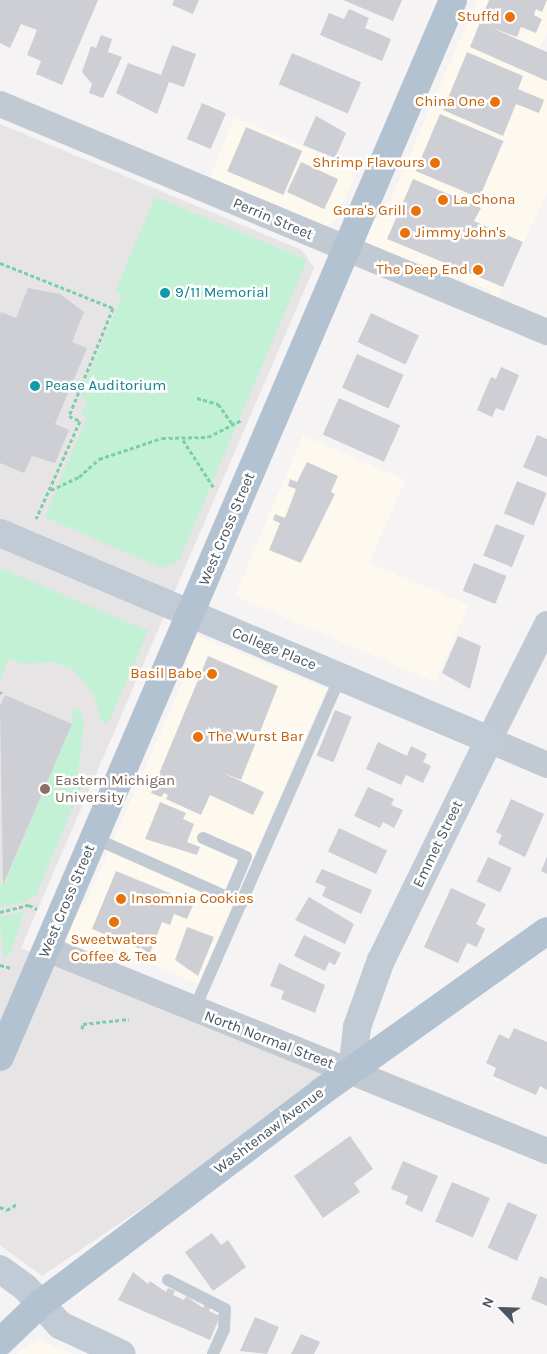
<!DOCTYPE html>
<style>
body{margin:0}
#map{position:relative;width:547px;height:1354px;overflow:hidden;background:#f5f3f3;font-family:Karla,sans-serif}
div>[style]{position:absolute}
.commercial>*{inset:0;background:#fdf9ef}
.education>*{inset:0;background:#e6e4e5}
.green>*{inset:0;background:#c3f1d5}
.building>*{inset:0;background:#cdcfd5;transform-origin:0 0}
.path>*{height:3px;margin-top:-1.5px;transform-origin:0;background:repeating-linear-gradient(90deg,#7ad0a6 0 4px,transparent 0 6.5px)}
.lane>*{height:12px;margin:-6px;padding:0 6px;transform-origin:6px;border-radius:6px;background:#c1cad2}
.street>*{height:26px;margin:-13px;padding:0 13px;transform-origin:13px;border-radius:13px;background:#c1cad2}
.secondary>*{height:28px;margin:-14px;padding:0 14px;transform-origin:14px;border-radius:14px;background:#c1cbd6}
.primary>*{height:28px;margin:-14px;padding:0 14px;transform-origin:14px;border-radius:14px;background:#b3c2d1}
.dots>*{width:14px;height:14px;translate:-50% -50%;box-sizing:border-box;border:2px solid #fff;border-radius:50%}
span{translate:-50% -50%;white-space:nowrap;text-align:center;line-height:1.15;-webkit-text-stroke:5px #fff;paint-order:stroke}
.food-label{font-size:15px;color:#c56008}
.right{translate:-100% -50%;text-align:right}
.left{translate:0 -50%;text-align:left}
.street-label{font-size:15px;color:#4a5661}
.culture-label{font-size:15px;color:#0d838f}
.education-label{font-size:15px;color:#785e54}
.north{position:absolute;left:477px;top:1284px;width:50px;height:50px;-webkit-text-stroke:4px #fff;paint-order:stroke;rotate:294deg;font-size:14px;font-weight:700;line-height:20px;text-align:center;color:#4a5661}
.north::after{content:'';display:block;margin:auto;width:18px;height:22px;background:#4a5661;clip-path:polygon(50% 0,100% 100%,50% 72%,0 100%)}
</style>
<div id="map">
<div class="commercial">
<i style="clip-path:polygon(477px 0,547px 0,547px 32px,540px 48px,547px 52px,547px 192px,497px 301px,489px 290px,364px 242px,371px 221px,384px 215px)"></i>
<i style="clip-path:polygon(235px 117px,358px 170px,333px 224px,321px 226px,209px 179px)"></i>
<i style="clip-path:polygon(303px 435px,405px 480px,369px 563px,469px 605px,435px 682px,235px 596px)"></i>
<i style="clip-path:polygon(196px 635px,327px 689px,198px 984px,113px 948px,105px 964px,64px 942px,76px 911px,85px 905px,189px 668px,185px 656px)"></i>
<i style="clip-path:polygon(39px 1339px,53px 1346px,74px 1354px,16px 1354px)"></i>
</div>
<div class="education">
<i style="clip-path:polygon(0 124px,302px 250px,314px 268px,21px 948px,333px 1078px,42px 1276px,0 1245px)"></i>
</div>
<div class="green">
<i style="clip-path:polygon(155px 197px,307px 260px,179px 561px,161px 568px,45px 517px,87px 417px,81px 414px,88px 401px,80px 397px,122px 295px,115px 292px)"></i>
<i style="clip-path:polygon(0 568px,148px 631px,108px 724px,101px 721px,94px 695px,72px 669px,54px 662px,23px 664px,9px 658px,0 681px)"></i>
<i style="clip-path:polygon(73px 707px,81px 710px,84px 722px,78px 774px,85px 778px,36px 895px,24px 902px,0 907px,0 884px,4px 885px,72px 724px)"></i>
<i style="clip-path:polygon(24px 912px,10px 954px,3px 958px,0 917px)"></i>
</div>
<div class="building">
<i style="clip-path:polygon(0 0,98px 0,62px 85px,36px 74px,41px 61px,27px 55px,37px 30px,21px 24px,10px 48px,0 43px)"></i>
<i style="clip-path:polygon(174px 0,199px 0,193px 14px,172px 5px)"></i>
<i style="clip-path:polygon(343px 0,402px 0,393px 21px)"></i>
<i style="clip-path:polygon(489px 0,547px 0,542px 12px,536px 9px,534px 15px,542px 19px,536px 33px,521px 27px,517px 37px,490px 27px,547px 52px,547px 81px,470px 47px)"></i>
<i style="clip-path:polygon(349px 9px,369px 18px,365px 28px,391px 39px,382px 61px,320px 35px,329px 13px,344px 19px)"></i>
<i style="clip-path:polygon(101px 35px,112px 39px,108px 52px,122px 57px,103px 98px,89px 93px,92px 84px,82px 72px,91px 46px,96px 48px)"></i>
<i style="clip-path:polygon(172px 45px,196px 54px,184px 87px,169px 82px,157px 114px,116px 93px,128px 63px,161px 75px)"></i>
<i style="clip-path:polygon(467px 52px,523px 76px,518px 89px,544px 100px,539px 113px,516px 104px,503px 136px,443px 110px)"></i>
<i style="left:292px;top:53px;width:75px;height:34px;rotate:23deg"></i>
<i style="left:202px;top:103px;width:26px;height:39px;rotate:23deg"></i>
<i style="left:440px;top:114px;width:69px;height:62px;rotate:23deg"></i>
<i style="clip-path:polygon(316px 116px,346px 133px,335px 158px,303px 145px)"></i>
<i style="left:246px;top:127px;width:61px;height:48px;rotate:23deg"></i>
<i style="left:301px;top:162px;width:41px;height:33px;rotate:25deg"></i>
<i style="clip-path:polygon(413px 179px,481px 208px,474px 221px,523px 242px,503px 287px,387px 239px)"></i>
<i style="clip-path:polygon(28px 288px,60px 294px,84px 312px,72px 342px,87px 348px,55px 424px,69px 430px,55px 463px,32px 456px,24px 473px,0 463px,0 315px,1px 312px,16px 318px)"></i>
<i style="left:371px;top:313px;width:53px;height:32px;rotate:25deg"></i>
<i style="left:357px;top:354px;width:51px;height:37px;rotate:24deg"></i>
<i style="clip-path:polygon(501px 367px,519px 375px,504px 411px,496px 408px,492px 417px,477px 410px,491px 377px,496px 379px)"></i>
<i style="left:339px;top:398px;width:67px;height:40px;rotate:24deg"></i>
<i style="clip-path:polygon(537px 435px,547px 439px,547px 477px,523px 467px)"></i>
<i style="clip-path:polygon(307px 462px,338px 476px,331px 492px,335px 494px,301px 563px,269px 550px,280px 523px,273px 520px,275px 514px,285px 518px,296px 489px,288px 486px,290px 479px,297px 482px)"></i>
<i style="left:517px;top:481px;width:32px;height:35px;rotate:22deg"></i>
<i style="left:496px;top:524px;width:31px;height:34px;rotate:22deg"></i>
<i style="left:474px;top:563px;width:35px;height:30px;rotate:22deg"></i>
<i style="clip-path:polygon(458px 636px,481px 646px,470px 689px,442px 673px)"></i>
<i style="clip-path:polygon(208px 656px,278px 686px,241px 780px,221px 772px,264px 792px,253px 815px,210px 795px,201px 815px,166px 799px,168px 795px,164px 793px,161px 797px,151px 793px)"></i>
<i style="clip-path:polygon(5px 695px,72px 724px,3px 885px,0 706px)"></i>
<i style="left:335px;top:710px;width:18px;height:49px;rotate:22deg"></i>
<i style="clip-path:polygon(378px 742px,407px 756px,411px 746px,427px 754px,423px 762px,431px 766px,423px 783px,406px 775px,401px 785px,366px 769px)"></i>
<i style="clip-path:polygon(368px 787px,394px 799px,391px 805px,403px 810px,394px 828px,383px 822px,380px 828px,354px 816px)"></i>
<i style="clip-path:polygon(511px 799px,544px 814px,525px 857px,498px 844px,502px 835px,496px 832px)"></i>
<i style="clip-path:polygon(160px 802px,186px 813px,183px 819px,194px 824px,187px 842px,200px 847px,197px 855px,145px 839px)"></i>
<i style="left:339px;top:828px;width:53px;height:26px;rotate:25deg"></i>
<i style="left:488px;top:857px;width:26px;height:27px;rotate:25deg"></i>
<i style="clip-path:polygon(547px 857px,547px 874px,541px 871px)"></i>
<i style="clip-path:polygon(322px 869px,372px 890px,361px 914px,322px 896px,326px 887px,315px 882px)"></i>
<i style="clip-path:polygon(116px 871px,194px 903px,187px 919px,174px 914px,170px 925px,162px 922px,150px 953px,92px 929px)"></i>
<i style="clip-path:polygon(451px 888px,486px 904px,476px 924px,485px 929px,477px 947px,467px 943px,458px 963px,424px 947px)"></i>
<i style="clip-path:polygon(309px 897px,354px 924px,345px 944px,295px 920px)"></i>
<i style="clip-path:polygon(187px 927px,214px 937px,198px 976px,175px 960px)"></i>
<i style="clip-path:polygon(304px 935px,341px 953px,335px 965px,329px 962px,325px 971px,294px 956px)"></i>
<i style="clip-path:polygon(279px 963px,325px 985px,315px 1013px,281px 999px,284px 991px,270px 986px)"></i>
<i style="clip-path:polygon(514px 1028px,547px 1042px,547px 1090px,540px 1086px,536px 1095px,493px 1076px,496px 1068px,486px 1063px,499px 1034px,509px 1039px)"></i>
<i style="clip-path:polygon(350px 1136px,373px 1169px,354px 1183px,360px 1192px,323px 1218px,294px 1176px)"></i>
<i style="clip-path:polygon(403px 1161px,438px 1176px,422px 1212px,405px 1204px,408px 1196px,391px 1189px)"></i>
<i style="left:452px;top:1182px;width:41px;height:43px;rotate:23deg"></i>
<i style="left:508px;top:1202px;width:32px;height:50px;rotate:24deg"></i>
<i style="clip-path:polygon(212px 1233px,221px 1245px,228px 1240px,246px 1267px,213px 1291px,185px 1252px)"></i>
<i style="clip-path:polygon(133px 1272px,148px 1284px,150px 1281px,166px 1292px,168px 1288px,175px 1291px,173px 1295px,184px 1300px,186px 1296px,203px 1308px,205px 1304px,211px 1307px,209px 1311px,220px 1316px,210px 1340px,118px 1300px)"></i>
<i style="clip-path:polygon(540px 1276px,547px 1279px,547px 1306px,531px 1299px)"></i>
<i style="clip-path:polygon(255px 1317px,279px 1327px,267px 1354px,240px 1351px)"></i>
<i style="clip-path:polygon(301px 1334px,320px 1342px,314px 1354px,291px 1354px)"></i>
</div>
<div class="path">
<i style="left:0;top:263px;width:122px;rotate:21.7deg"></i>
<i style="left:113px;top:308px;width:117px;rotate:112.2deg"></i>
<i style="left:69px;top:416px;width:12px;rotate:24deg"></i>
<i style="left:80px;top:421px;width:107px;rotate:114.2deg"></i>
<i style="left:197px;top:398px;width:22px;rotate:16deg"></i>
<i style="left:218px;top:404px;width:26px;rotate:54deg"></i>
<i style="left:183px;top:440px;width:57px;rotate:57.1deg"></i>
<i style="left:51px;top:490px;width:31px;rotate:-25deg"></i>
<i style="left:79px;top:477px;width:27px;rotate:-42deg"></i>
<i style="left:99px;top:459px;width:66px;rotate:-18.4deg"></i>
<i style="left:162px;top:438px;width:46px;rotate:-1.2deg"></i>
<i style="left:208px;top:437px;width:39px;rotate:-27deg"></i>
<i style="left:0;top:692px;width:2px;rotate:27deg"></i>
<i style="left:0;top:912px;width:30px;rotate:-14deg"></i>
<i style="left:29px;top:905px;width:9px;rotate:27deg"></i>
<i style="left:0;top:965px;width:11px;rotate:15deg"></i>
<i style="left:82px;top:1029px;width:5px;rotate:-79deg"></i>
<i style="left:83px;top:1024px;width:46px;rotate:-6.2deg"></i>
<i style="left:0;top:1207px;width:8px;rotate:23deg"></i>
<i style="left:7px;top:1210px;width:12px;rotate:-31deg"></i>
</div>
<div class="lane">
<i style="left:94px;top:838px;width:161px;rotate:23.9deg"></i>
<i style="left:203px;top:838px;width:47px;rotate:23.8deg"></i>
<i style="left:246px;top:857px;width:43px;rotate:113deg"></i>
<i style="left:194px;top:1010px;width:364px;rotate:-66.3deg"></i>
<i style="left:168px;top:1280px;width:64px;rotate:27deg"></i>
<i style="left:225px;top:1309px;width:20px;rotate:93deg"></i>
<i style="left:224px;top:1329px;width:27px;rotate:114deg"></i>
</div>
<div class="street">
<i style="left:0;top:104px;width:593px;rotate:22.63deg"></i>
<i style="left:547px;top:624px;width:130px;rotate:116.6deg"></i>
<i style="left:489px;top:740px;width:63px;rotate:23.3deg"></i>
<i style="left:47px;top:949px;width:539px;rotate:22deg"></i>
</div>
<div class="secondary">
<i style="left:0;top:533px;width:531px;rotate:22.94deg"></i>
<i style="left:489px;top:740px;width:245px;rotate:116.1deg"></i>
<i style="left:381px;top:960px;width:71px;rotate:109.7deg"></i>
<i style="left:357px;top:1027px;width:44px;rotate:96.5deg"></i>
<i style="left:0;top:1269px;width:31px;rotate:36deg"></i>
<i style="left:25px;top:1287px;width:52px;rotate:47.4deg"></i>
<i style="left:60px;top:1325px;width:68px;rotate:25.1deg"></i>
</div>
<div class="primary">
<i style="left:0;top:1057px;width:1150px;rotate:-66.8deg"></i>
<i style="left:0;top:1342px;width:55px;rotate:-43.5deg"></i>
<i style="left:40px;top:1304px;width:352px;rotate:-37deg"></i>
<i style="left:321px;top:1092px;width:277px;rotate:-35.5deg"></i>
</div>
<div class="dots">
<i style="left:510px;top:17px;background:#e8710a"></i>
<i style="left:495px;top:102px;background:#e8710a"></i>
<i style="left:435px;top:163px;background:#e8710a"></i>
<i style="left:443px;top:200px;background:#e8710a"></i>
<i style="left:416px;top:211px;background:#e8710a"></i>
<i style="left:405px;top:233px;background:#e8710a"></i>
<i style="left:478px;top:270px;background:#e8710a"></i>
<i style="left:165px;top:293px;background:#0f9aa8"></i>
<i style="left:35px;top:386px;background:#0f9aa8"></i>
<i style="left:212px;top:674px;background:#e8710a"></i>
<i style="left:198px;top:737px;background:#e8710a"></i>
<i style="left:45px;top:789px;background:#8d6e63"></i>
<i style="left:121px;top:899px;background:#e8710a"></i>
<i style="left:114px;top:922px;background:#e8710a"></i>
</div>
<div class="food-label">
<span class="right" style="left:500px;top:17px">Stuffd</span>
<span class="right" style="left:485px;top:102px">China One</span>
<span class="right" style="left:425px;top:163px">Shrimp Flavours</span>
<span class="left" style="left:453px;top:200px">La Chona</span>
<span class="right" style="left:406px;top:211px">Gora's Grill</span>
<span class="left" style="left:415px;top:233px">Jimmy John's</span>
<span class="right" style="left:468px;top:270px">The Deep End</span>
<span class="right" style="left:202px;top:674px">Basil Babe</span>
<span class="left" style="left:208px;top:737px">The Wurst Bar</span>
<span class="left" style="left:131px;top:899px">Insomnia Cookies</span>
<span style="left:114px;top:948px">Sweetwaters<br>Coffee &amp; Tea</span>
</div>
<div class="street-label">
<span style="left:273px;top:219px;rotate:23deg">Perrin Street</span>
<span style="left:227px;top:529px;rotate:-67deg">West Cross Street</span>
<span style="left:274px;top:649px;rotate:22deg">College Place</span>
<span style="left:438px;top:844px;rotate:-64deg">Emmet Street</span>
<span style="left:67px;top:901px;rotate:-67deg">West Cross Street</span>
<span style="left:269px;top:1040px;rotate:21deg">North Normal Street</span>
<span style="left:269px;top:1131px;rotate:-37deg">Washtenaw Avenue</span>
</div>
<div class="culture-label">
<span class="left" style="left:175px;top:293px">9/11 Memorial</span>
<span class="left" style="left:45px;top:386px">Pease Auditorium</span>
</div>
<div class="education-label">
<span class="left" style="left:55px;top:789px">Eastern Michigan<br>University</span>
</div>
<div class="north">N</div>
</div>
